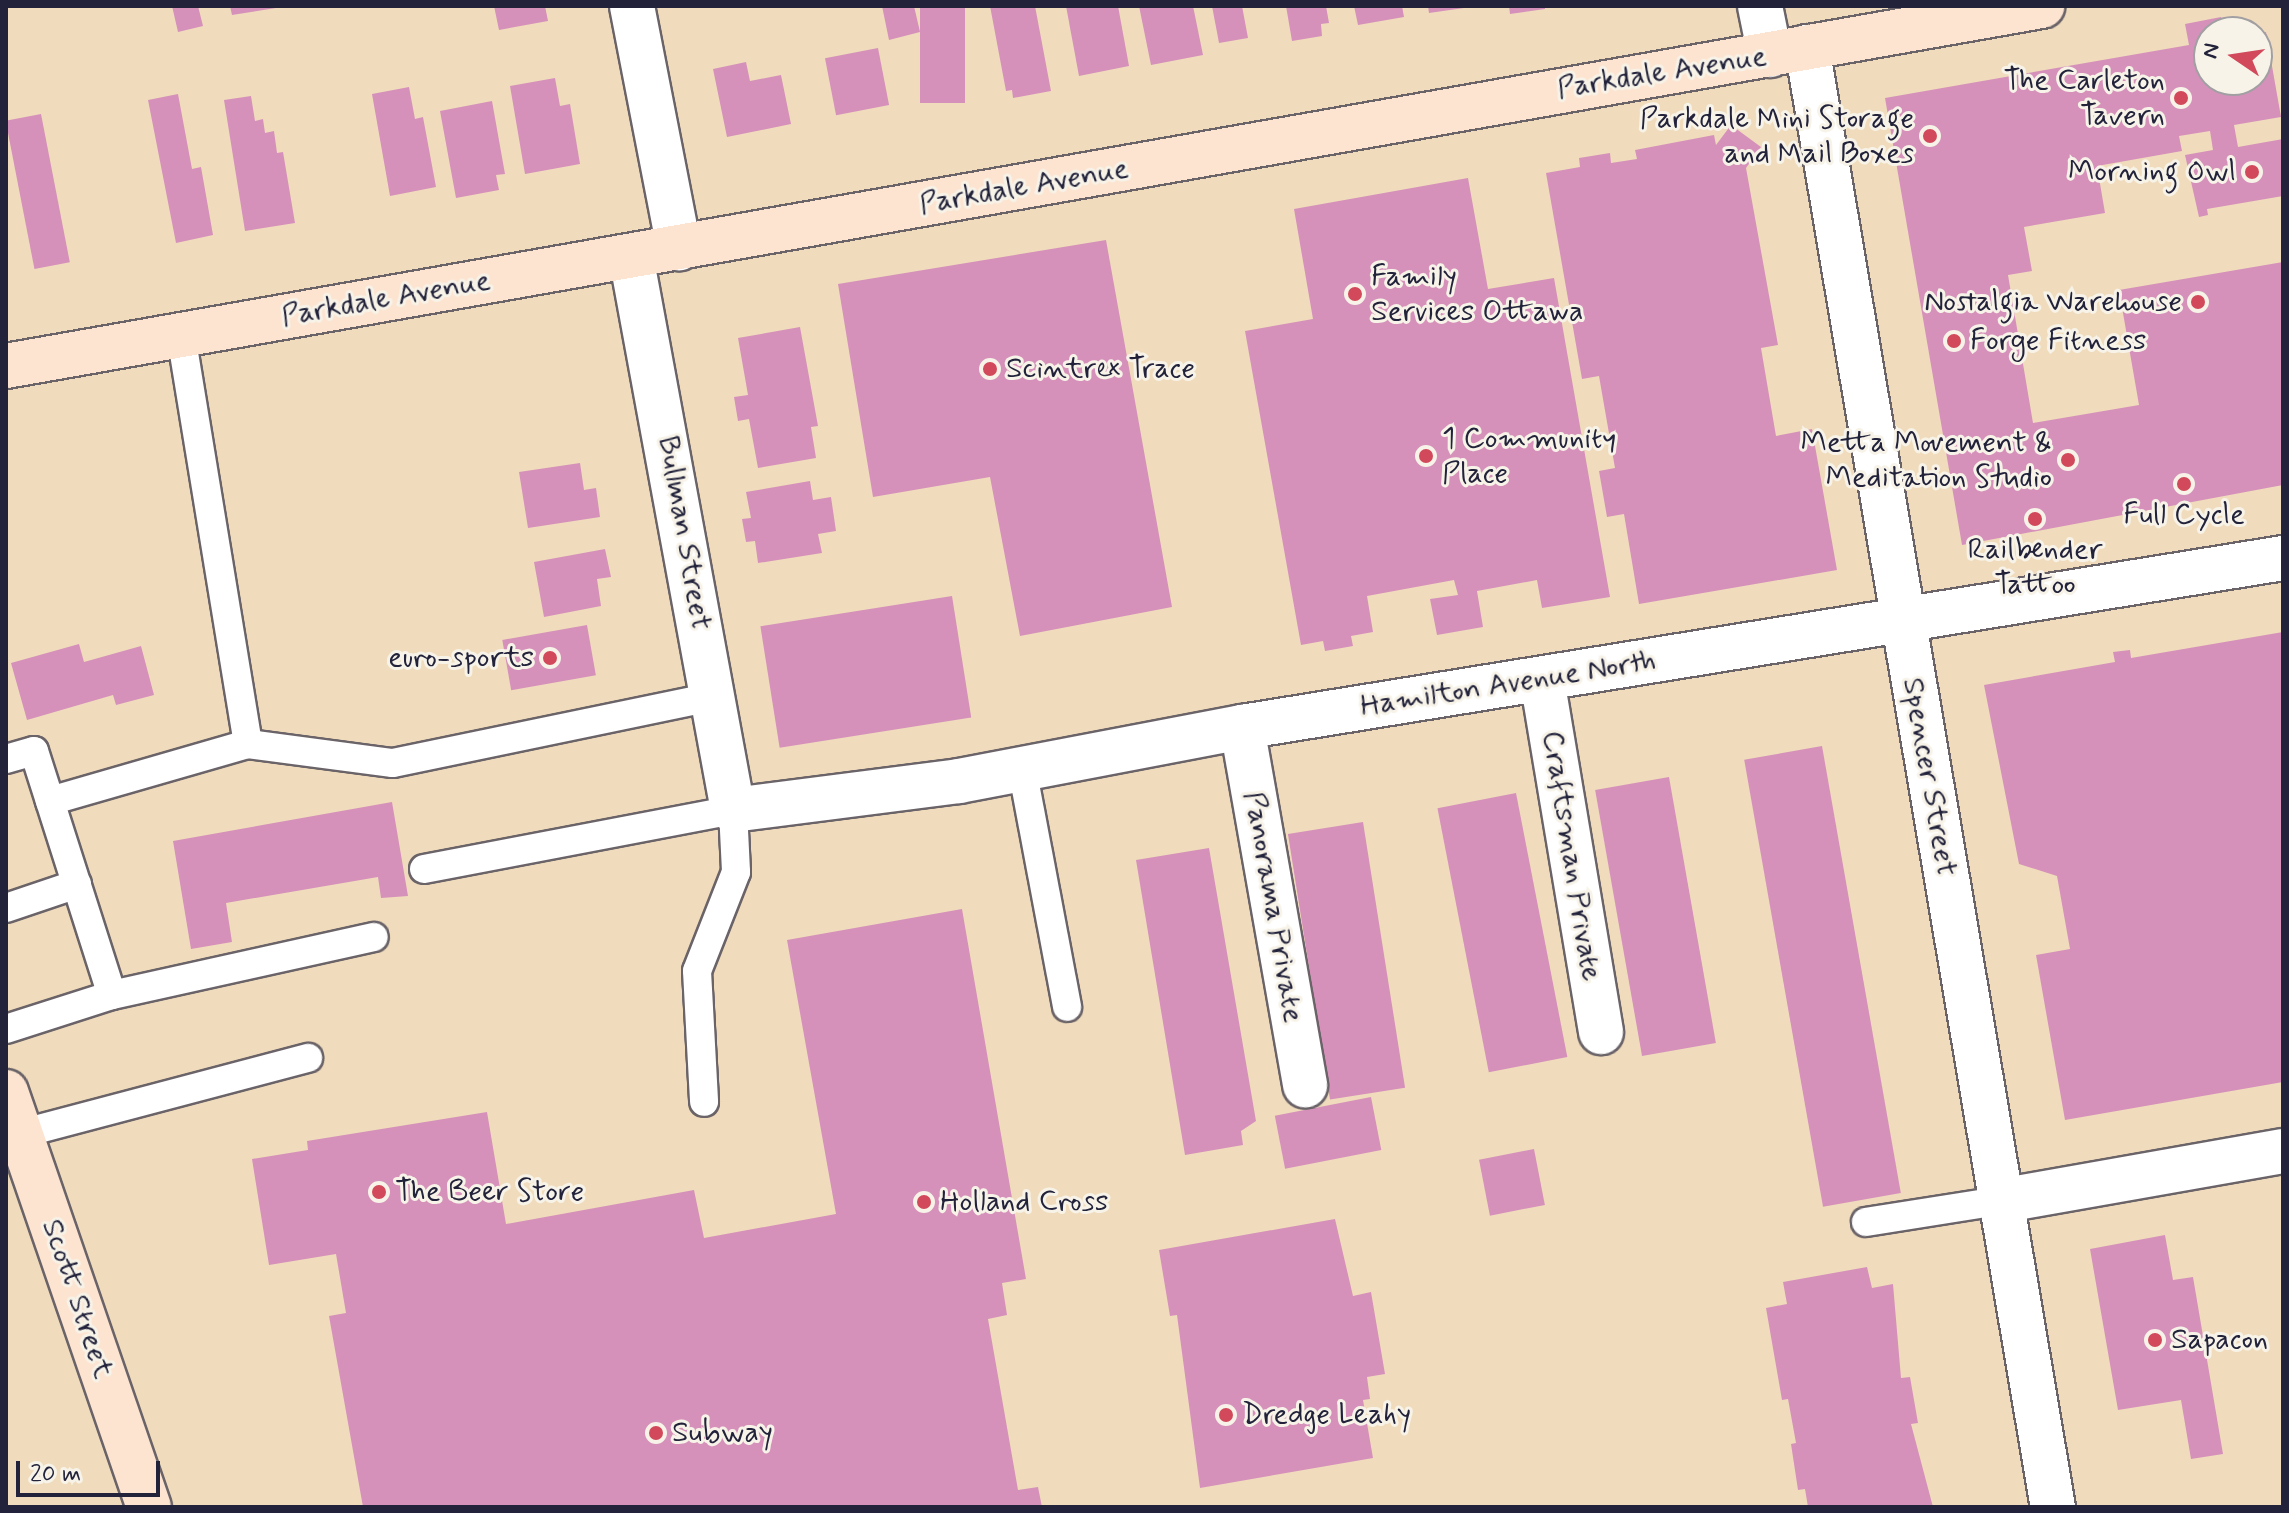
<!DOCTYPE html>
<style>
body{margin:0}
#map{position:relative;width:2289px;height:1513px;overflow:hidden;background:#f0dcbc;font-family:Mynerve,sans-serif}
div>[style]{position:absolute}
.building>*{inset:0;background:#d591ba;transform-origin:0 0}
.roads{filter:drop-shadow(2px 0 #6a6368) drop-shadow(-2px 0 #6a6368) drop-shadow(0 2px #6a6368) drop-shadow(0 -2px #6a6368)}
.service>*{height:28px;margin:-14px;padding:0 14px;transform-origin:14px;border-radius:14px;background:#fff}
.minor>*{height:44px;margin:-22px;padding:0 22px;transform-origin:22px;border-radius:22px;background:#fff}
.secondary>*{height:44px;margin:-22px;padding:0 22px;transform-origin:22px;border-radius:22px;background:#fde4d1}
.dots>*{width:22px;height:22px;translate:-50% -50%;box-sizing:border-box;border:4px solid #f7f3e8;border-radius:50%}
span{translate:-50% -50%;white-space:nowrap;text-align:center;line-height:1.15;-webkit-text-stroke:6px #f7f3e8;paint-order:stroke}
.street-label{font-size:30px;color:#22223b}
.poi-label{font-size:30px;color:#22223b}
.right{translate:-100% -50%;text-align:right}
.left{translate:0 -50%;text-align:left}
.frame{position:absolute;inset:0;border:8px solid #22223b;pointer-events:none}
.north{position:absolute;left:2193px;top:16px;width:80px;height:80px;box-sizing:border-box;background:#f7f3e8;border:2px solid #a29fa3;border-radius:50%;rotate:283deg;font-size:22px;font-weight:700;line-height:32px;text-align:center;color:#22223b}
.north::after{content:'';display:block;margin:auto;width:28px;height:36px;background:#d1495b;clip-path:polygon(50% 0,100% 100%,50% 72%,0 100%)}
.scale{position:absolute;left:16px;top:1461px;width:144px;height:36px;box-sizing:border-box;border:4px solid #22223b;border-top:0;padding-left:10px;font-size:24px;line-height:28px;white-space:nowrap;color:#22223b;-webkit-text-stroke:6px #f7f3e8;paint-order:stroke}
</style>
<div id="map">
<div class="building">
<i style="clip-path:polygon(172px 6px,198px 6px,203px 26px,178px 32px)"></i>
<i style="clip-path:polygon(230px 6px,276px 6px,276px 8px,232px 15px)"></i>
<i style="clip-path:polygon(494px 6px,545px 6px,548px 21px,499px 30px)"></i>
<i style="clip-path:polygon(882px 6px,914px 6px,920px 32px,889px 40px)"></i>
<i style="left:920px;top:6px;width:45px;height:97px"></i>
<i style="clip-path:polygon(990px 6px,1035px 6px,1051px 91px,1013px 98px,1012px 90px,1006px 91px)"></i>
<i style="clip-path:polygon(1066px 6px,1118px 6px,1129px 66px,1079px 76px)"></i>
<i style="clip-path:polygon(1139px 6px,1193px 6px,1203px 55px,1151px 65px)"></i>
<i style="clip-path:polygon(1212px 6px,1242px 6px,1248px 38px,1219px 43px)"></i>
<i style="clip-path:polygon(1286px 6px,1326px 6px,1329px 23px,1321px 24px,1322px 36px,1292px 41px)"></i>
<i style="clip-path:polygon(1354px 6px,1402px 6px,1404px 17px,1358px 25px)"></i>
<i style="clip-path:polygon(1428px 6px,1464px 6px,1464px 8px,1429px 13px)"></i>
<i style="clip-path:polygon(1509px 6px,1545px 6px,1545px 9px,1510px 14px)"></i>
<i style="clip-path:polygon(2221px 17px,2224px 32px,2209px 32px,2209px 80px,2257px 80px,2257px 33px,2266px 32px,2281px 117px,2234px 125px,2238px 147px,2283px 139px,2283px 196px,2207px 209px,2208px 215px,2199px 217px,2185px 155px,2213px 150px,2210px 131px,2179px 136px,2182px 151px,2097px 166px,2105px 213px,2024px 227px,2032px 271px,2008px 275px,2033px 423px,2139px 405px,2119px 290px,2283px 262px,2283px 485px,1962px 545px,1885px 98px,2189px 45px,2185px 24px)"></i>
<i style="left:878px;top:48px;width:58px;height:54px;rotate:79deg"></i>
<i style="clip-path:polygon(746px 62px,750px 81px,781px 75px,791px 124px,727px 137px,713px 69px)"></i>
<i style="clip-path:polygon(555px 78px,560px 106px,570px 104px,580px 164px,525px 174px,510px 86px)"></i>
<i style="clip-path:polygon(409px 87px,415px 119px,423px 117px,436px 187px,390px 196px,372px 94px)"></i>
<i style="clip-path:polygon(178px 94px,192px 169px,201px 167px,213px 235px,176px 243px,148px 100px)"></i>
<i style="clip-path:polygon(251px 96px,255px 121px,263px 119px,265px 133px,274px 131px,277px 153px,283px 152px,295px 223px,245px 231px,224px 100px)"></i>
<i style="clip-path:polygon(492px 101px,505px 174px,496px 175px,499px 190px,456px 198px,440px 111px)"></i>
<i style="left:41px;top:114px;width:151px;height:36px;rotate:79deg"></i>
<i style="clip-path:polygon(1731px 125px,1761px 147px,1746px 168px,1778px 345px,1761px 348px,1776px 436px,1812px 429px,1837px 570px,1639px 604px,1624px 514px,1607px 517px,1599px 471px,1615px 468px,1599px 376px,1582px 379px,1546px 173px,1580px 167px,1579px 158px,1610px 153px,1611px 163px,1637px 159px,1635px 150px,1714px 135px,1716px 145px)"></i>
<i style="clip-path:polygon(1468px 178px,1488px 289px,1554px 278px,1610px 597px,1542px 608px,1537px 580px,1477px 591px,1483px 627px,1437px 635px,1430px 599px,1458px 595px,1454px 580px,1367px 596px,1373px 632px,1351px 636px,1353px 646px,1325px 651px,1323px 641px,1301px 645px,1245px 331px,1313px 319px,1294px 209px)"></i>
<i style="clip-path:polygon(1106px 240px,1172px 607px,1020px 636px,990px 477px,873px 497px,838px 284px)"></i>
<i style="clip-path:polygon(800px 327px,818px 426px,811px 427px,816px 458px,758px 468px,749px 419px,738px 421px,734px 397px,748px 395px,738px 338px)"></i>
<i style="clip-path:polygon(580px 463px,584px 490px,596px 488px,600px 517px,528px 528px,519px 472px)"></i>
<i style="clip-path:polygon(810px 481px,813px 500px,831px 497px,836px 531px,818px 534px,822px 553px,758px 563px,755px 541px,746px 542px,742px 519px,751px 518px,746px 492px)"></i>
<i style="clip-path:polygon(605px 549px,611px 577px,597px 579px,601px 606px,544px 617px,534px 562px)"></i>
<i style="left:952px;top:596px;width:123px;height:194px;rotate:81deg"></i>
<i style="left:587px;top:625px;width:51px;height:86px;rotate:80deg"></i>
<i style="clip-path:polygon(2283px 632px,2283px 1082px,2065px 1120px,2036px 955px,2070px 949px,2057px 876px,2019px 864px,1984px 685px,2115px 662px,2113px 652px,2130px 650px,2131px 658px)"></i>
<i style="clip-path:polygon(79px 644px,84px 662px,141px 646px,154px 695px,116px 705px,113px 695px,27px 720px,11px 663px)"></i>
<i style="left:1822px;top:746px;width:454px;height:79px;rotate:80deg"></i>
<i style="left:1669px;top:777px;width:270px;height:75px;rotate:80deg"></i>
<i style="left:1516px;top:793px;width:269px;height:80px;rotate:79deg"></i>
<i style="clip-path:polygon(392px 802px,408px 896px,381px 898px,378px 877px,226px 903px,232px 942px,191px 949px,173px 841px)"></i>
<i style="left:1363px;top:822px;width:269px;height:76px;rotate:81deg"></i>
<i style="clip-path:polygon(1209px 848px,1256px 1121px,1241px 1131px,1243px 1145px,1185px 1155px,1136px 860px)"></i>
<i style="clip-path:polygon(962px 909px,1026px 1279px,1002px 1283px,1007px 1315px,988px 1319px,1018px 1490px,1038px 1487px,1042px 1507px,363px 1507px,329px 1316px,346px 1313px,336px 1254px,269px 1265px,252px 1159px,308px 1150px,307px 1141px,487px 1112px,506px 1224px,694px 1190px,704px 1238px,836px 1214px,787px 940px)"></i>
<i style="left:1371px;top:1097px;width:54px;height:98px;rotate:79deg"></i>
<i style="left:1534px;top:1149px;width:57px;height:56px;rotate:79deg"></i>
<i style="clip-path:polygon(1335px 1219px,1353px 1296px,1371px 1292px,1385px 1374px,1367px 1377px,1370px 1399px,1363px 1400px,1373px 1458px,1200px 1488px,1177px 1315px,1170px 1316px,1159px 1250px)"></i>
<i style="clip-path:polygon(2165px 1235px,2173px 1280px,2193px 1277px,2223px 1454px,2191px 1459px,2181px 1400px,2118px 1410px,2090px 1249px)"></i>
<i style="clip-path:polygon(1867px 1267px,1872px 1288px,1893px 1284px,1901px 1378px,1910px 1377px,1918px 1423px,1911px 1424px,1933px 1507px,1808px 1507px,1805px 1489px,1798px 1490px,1791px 1444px,1796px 1443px,1788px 1399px,1782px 1400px,1766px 1308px,1787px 1304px,1783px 1282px)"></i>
</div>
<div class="roads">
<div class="service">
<i style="left:248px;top:744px;width:146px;rotate:7.5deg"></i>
<i style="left:393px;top:763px;width:326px;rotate:-11.7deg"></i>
<i style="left:6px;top:759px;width:29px;rotate:-16deg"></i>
<i style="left:34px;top:751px;width:256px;rotate:72.3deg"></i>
<i style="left:112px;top:995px;width:111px;rotate:162.2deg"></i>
<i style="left:1022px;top:768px;width:243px;rotate:79.3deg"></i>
<i style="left:50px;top:801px;width:206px;rotate:-16.1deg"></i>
<i style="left:248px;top:744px;width:414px;rotate:-99.3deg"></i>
<i style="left:424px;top:869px;width:315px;rotate:-10.8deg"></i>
<i style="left:733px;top:810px;width:62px;rotate:87.2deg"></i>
<i style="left:736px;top:872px;width:106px;rotate:111.5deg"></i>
<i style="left:697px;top:971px;width:131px;rotate:86.9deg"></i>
<i style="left:6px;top:908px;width:75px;rotate:-18.7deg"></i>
<i style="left:112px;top:995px;width:268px;rotate:-12.5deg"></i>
<i style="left:20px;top:1134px;width:298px;rotate:-14.8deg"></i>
<i style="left:1866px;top:1222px;width:141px;rotate:-9deg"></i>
</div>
<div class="minor">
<i style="left:632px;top:6px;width:247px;rotate:79deg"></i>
<i style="left:1760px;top:6px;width:50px;rotate:78.5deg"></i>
<i style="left:1807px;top:47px;width:1481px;rotate:80.44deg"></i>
<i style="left:631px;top:256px;width:563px;rotate:79.57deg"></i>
<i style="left:733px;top:810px;width:228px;rotate:-7.3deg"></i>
<i style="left:959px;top:781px;width:288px;rotate:-10.8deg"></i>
<i style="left:1242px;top:727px;width:1055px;rotate:-9.22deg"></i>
<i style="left:1542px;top:679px;width:358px;rotate:80.5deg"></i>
<i style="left:1242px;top:727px;width:364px;rotate:80deg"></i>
<i style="left:2005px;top:1200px;width:282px;rotate:-10deg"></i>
</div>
<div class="secondary">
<i style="left:6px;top:366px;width:2068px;rotate:-10.03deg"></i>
<i style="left:6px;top:1092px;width:439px;rotate:71deg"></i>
</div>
</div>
<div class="dots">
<i style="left:2181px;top:98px;background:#d1495b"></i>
<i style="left:1930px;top:136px;background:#d1495b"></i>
<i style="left:2252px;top:172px;background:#d1495b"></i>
<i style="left:1355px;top:294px;background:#d1495b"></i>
<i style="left:2198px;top:302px;background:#d1495b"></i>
<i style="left:1954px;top:341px;background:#d1495b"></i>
<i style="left:990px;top:369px;background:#d1495b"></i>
<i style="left:1426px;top:456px;background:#d1495b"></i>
<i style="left:2068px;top:460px;background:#d1495b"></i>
<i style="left:2184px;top:484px;background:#d1495b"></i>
<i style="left:2035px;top:519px;background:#d1495b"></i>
<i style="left:550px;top:658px;background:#d1495b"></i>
<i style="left:379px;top:1192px;background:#d1495b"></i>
<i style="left:924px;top:1202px;background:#d1495b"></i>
<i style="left:2155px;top:1340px;background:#d1495b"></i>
<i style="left:1226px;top:1415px;background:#d1495b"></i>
<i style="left:656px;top:1433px;background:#d1495b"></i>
</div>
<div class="street-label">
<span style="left:1662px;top:73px;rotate:-9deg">Parkdale Avenue</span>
<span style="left:1024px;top:187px;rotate:-10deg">Parkdale Avenue</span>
<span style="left:386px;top:299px;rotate:-10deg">Parkdale Avenue</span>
<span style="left:684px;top:533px;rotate:80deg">Bullman Street</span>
<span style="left:1508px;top:684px;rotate:-9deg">Hamilton Avenue North</span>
<span style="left:1929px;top:777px;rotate:80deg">Spencer Street</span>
<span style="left:1571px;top:856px;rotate:81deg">Craftsman Private</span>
<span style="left:1273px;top:907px;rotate:80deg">Panorama Private</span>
<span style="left:77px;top:1299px;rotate:71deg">Scott Street</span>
</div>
<div class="poi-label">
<span class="right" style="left:2165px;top:98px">The Carleton<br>Tavern</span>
<span class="right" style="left:1914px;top:136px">Parkdale Mini Storage<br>and Mail Boxes</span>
<span class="right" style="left:2236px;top:172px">Morning Owl</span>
<span class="left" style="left:1371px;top:294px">Family<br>Services Ottawa</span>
<span class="right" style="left:2182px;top:302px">Nostalgia Warehouse</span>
<span class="left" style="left:1970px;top:341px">Forge Fitness</span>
<span class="left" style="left:1006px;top:369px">Scintrex Trace</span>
<span class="left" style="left:1442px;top:456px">1 Community<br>Place</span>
<span class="right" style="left:2052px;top:460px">Metta Movement &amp;<br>Meditation Studio</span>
<span style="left:2184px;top:515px">Full Cycle</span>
<span style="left:2035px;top:567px">Railbender<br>Tattoo</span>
<span class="right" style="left:534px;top:658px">euro-sports</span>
<span class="left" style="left:395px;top:1192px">The Beer Store</span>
<span class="left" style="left:940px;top:1202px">Holland Cross</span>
<span class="left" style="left:2171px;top:1340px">Sapacon</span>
<span class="left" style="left:1242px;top:1415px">Dredge Leahy</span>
<span class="left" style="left:672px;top:1433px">Subway</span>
</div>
<div class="frame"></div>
<div class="north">N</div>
<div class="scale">20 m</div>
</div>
